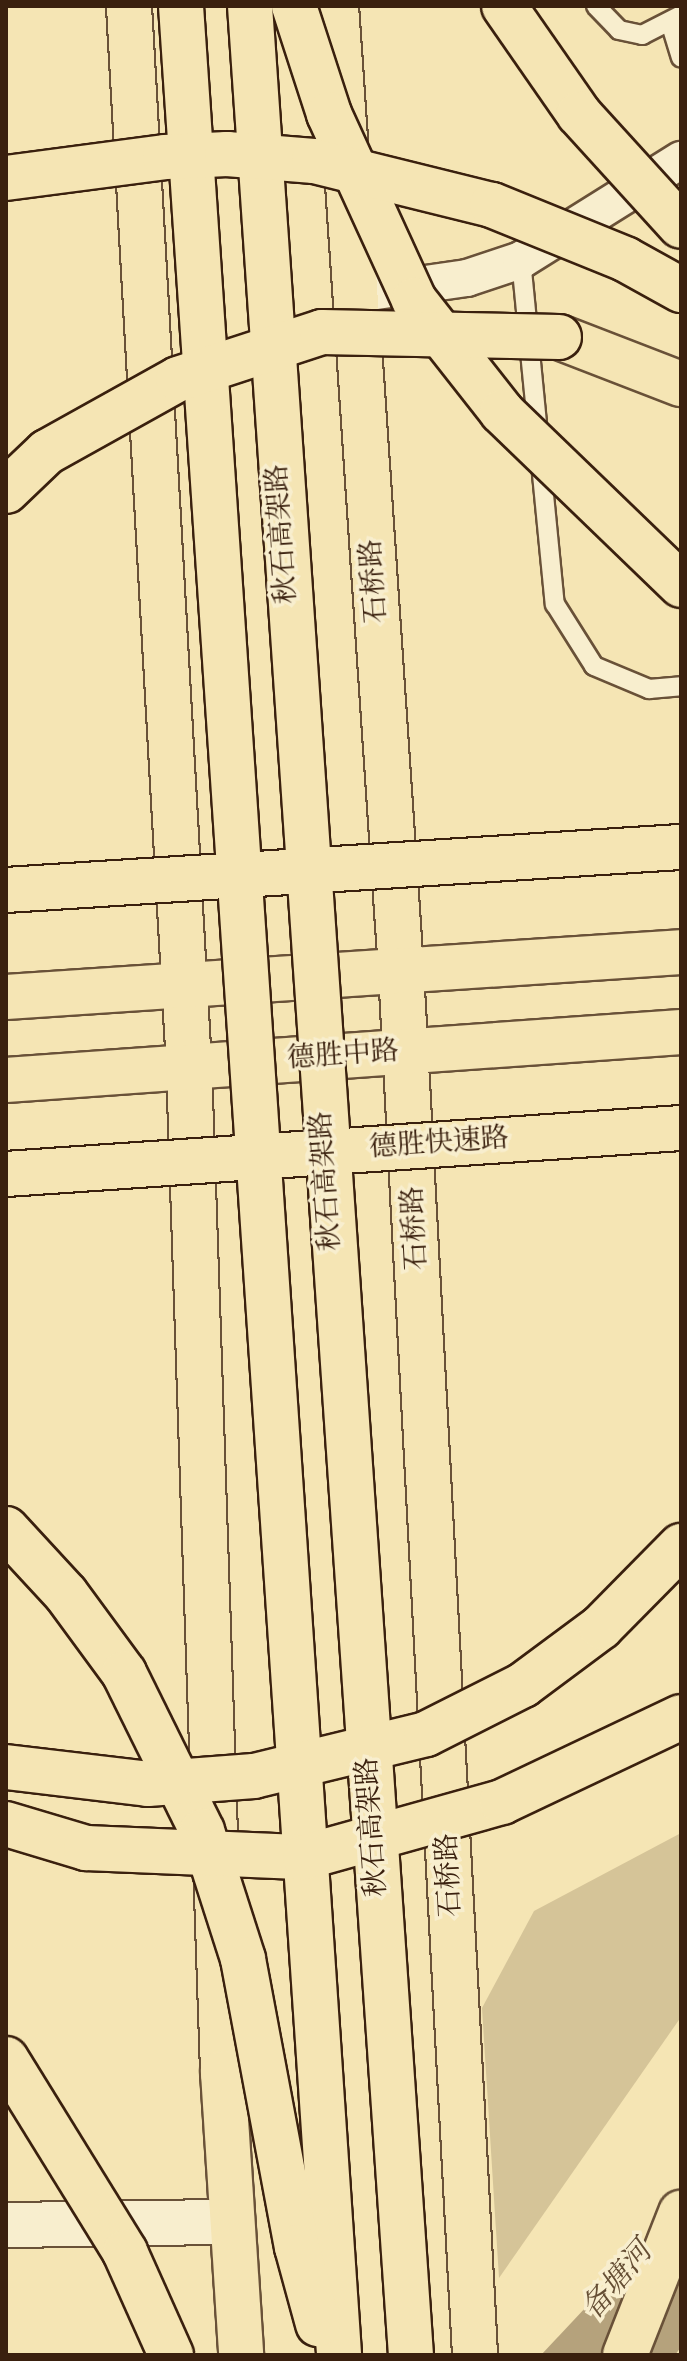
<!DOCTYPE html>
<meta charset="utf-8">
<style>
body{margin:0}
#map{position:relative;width:687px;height:2361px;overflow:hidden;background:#f5e5b4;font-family:Vollkorn,"Noto Serif SC",serif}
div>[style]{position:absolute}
.green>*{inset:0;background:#d5c498}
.water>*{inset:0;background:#b5a27c}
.roads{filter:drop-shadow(2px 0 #695138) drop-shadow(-2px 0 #695138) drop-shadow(0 2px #695138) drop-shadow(0 -2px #695138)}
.service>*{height:18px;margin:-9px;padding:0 9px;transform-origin:9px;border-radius:9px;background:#f8eece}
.minor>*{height:36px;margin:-18px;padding:0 18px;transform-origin:18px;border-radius:18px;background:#f8eece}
.tertiary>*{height:44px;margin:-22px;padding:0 22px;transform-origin:22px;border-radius:22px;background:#f8eece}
.primary>*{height:44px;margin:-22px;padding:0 22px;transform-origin:22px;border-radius:22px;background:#f5e5b4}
.trunk>*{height:44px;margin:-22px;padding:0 22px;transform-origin:22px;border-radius:22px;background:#f5e5b4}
.bridges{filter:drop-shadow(2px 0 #3a200e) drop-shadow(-2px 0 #3a200e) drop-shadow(0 2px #3a200e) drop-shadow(0 -2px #3a200e)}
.trunk-bridge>*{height:44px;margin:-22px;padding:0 22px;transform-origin:22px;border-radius:22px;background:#f5e5b4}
span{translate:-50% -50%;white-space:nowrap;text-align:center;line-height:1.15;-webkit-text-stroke:7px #f8eece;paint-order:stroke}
.street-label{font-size:28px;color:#3a200e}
.water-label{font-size:30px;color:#654e34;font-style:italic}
.frame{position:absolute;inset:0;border:8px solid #3a200e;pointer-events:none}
</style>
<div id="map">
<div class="green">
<i style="clip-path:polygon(681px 1833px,681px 2017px,499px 2278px,482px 2008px,534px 1911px)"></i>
</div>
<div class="water">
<i style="clip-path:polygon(681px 2206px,681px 2347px,675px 2355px,541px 2355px)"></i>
</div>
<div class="roads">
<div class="service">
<i style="left:596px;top:6px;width:33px;rotate:46deg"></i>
<i style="left:619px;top:30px;width:24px;rotate:12deg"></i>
<i style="left:642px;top:35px;width:44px;rotate:-27.1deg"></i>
<i style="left:671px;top:25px;width:34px;rotate:73deg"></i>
<i style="left:521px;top:260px;width:346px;rotate:84.4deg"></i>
<i style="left:555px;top:604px;width:73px;rotate:57.8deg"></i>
<i style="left:594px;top:666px;width:60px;rotate:22.7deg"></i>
<i style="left:649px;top:689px;width:32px;rotate:-5deg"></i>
</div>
<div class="minor">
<i style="left:356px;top:294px;width:112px;rotate:-8.2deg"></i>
<i style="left:467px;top:278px;width:57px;rotate:-18.4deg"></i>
<i style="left:521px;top:260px;width:189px;rotate:-32deg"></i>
</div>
<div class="tertiary">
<i style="left:6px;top:2225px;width:223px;rotate:-0.8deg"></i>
</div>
<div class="primary">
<i style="left:129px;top:6px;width:1063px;rotate:86.76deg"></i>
<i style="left:189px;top:1067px;width:1007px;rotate:88.06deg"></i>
<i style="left:223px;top:2073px;width:283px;rotate:86.3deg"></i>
<i style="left:336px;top:6px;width:966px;rotate:86.14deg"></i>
<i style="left:401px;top:970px;width:1387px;rotate:86.94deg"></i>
<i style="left:6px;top:997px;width:676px;rotate:-3.81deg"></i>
<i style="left:6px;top:1080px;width:677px;rotate:-4.07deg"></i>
</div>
<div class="trunk">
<i style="left:559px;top:337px;width:131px;rotate:21.1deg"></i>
<i style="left:625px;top:2355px;width:153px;rotate:-68.5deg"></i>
</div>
</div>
<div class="bridges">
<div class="trunk-bridge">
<i style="left:181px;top:6px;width:2354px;rotate:86.15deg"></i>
<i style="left:250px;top:6px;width:2355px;rotate:86.08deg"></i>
<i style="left:294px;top:6px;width:114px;rotate:72deg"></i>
<i style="left:329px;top:114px;width:205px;rotate:65.4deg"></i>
<i style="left:414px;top:300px;width:142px;rotate:51.8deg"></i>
<i style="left:502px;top:412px;width:249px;rotate:44deg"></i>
<i style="left:504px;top:6px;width:131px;rotate:55.2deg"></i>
<i style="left:579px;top:114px;width:151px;rotate:47.7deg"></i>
<i style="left:6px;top:178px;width:160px;rotate:-7.5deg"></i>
<i style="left:165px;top:157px;width:62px;rotate:-2.8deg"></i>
<i style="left:227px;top:154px;width:87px;rotate:4.6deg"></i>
<i style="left:314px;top:161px;width:183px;rotate:13.9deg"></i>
<i style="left:492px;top:205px;width:144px;rotate:22.1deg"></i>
<i style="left:625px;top:259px;width:64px;rotate:29deg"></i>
<i style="left:6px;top:491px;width:57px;rotate:-43.6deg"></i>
<i style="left:47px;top:452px;width:150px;rotate:-29.1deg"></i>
<i style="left:178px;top:379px;width:151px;rotate:-18.1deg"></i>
<i style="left:322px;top:332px;width:237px;rotate:1.2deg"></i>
<i style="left:6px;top:890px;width:676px;rotate:-3.65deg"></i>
<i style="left:6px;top:1174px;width:677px;rotate:-3.9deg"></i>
<i style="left:6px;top:1529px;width:88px;rotate:47.3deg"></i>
<i style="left:66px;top:1594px;width:98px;rotate:53.7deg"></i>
<i style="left:124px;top:1673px;width:176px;rotate:63.7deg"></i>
<i style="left:202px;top:1831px;width:134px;rotate:72.2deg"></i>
<i style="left:243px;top:1959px;width:293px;rotate:79.4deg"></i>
<i style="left:297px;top:2247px;width:80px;rotate:74.7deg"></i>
<i style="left:6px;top:1767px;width:143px;rotate:6.8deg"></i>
<i style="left:148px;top:1784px;width:106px;rotate:-4.3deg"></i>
<i style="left:254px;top:1776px;width:177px;rotate:-13.7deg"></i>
<i style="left:426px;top:1734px;width:109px;rotate:-26.8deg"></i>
<i style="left:523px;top:1685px;width:97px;rotate:-36.6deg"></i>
<i style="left:601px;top:1627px;width:114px;rotate:-45.4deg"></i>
<i style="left:6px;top:1824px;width:84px;rotate:16.7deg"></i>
<i style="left:86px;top:1848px;width:219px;rotate:2.4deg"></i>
<i style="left:305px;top:1857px;width:205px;rotate:-15.6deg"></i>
<i style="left:502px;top:1802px;width:198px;rotate:-25.4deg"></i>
<i style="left:6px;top:2059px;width:227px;rotate:58.3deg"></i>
<i style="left:125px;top:2252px;width:113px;rotate:65.9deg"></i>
</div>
</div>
<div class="street-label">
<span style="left:283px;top:534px;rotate:-94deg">秋石高架路</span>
<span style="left:375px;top:581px;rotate:-94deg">石桥路</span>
<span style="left:343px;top:1056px;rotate:-4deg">德胜中路</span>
<span style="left:439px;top:1144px;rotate:-4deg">德胜快速路</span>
<span style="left:327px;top:1181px;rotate:-94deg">秋石高架路</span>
<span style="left:416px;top:1228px;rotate:-93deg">石桥路</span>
<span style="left:373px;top:1827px;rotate:-94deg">秋石高架路</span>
<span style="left:450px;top:1875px;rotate:-93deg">石桥路</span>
</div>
<div class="water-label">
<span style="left:618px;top:2281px;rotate:-50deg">备塘河</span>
</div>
<div class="frame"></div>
</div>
